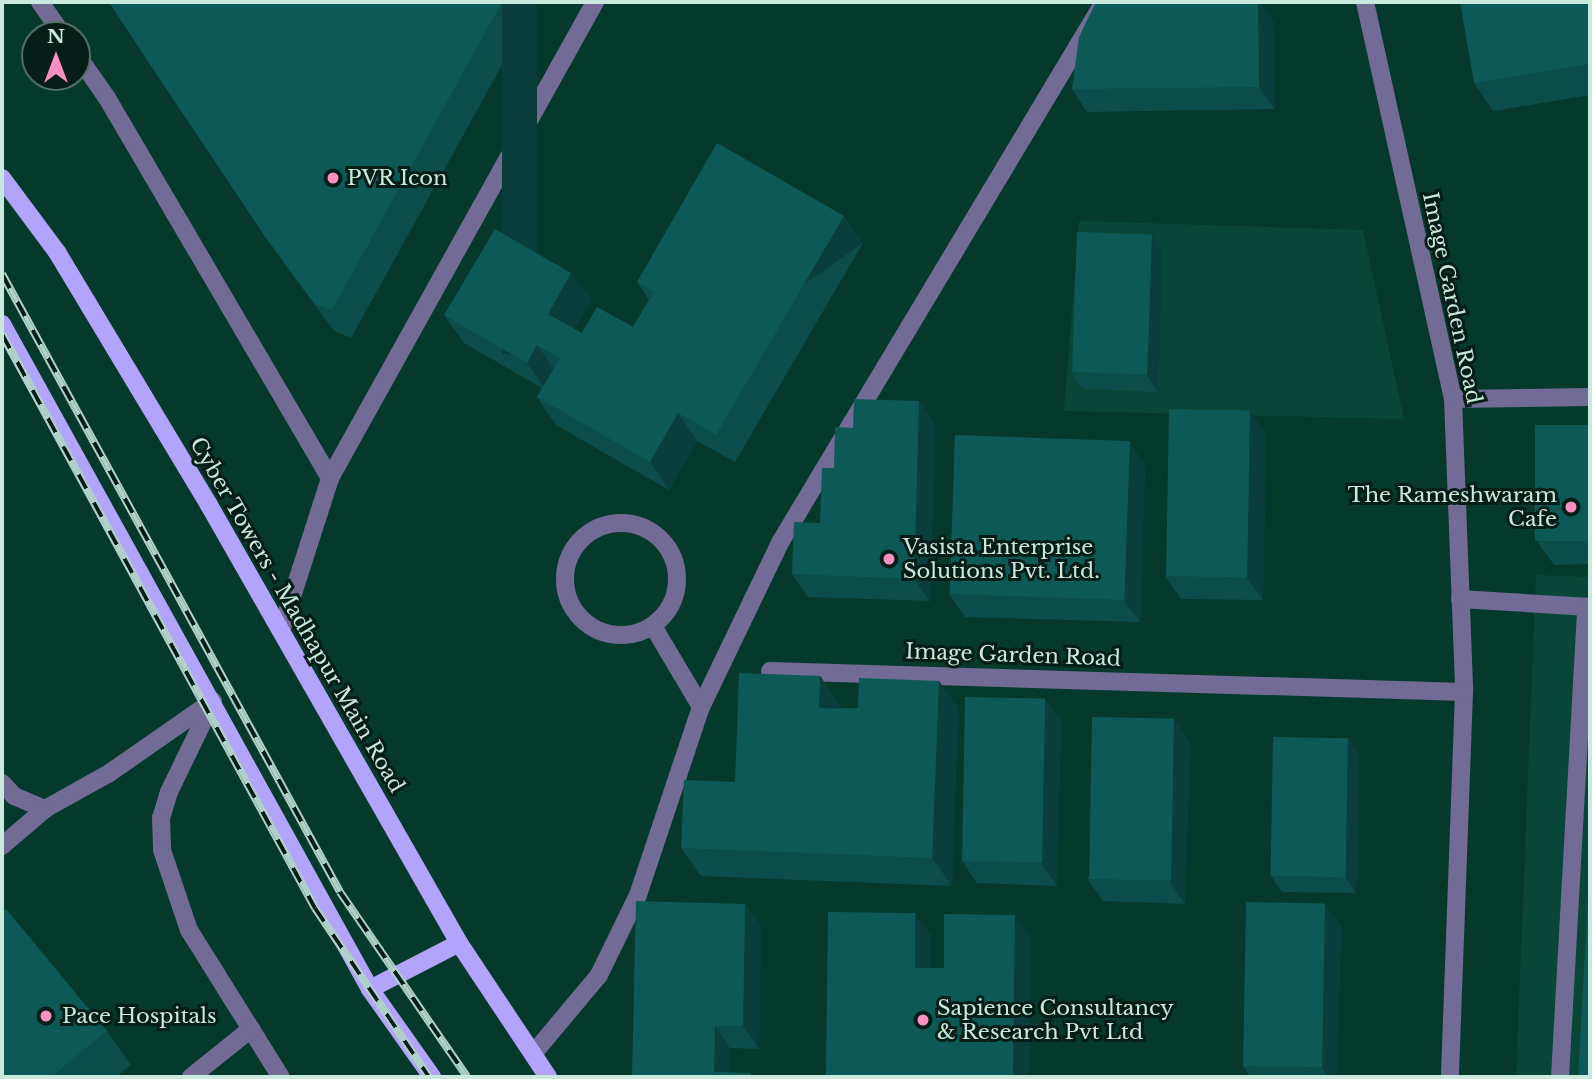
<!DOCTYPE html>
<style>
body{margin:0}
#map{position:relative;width:1592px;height:1079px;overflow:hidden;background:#05392c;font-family:"Libre Baskerville",serif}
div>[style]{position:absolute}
.built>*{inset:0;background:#084738}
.minor>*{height:18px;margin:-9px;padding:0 9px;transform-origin:9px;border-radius:9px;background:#716b95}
.minor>.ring{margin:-9px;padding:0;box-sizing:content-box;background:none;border:18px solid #716b95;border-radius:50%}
.major>*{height:18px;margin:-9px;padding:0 9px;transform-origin:9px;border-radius:9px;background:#b3a4fb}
.rail>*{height:8px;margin-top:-4px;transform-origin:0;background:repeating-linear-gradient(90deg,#041d16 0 16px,#b0d2c6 0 32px);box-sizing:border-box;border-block:2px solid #b0d2c6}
.wall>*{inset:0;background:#0b4d4b}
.shaded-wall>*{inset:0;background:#093e3d;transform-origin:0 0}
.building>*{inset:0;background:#0d5957;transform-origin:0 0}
.dots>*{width:19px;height:19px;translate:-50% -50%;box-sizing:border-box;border:4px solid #041d16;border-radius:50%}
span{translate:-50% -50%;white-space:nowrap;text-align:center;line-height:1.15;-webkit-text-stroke:6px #041d16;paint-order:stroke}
.poi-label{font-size:21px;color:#cae9dd}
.left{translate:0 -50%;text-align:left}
.right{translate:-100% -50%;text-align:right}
.street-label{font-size:21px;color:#cae9dd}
.frame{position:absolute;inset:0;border:4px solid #cae9dd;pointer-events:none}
.north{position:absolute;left:21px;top:21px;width:70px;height:70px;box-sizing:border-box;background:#041d16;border:2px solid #536f66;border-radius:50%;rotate:0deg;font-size:19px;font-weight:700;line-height:28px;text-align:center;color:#cae9dd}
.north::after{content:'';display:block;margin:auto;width:24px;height:32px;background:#fc8fc2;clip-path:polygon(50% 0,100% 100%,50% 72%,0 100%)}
</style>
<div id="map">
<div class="built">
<i style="clip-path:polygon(1079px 221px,1363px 230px,1404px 419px,1064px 411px)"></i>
<i style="clip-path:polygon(1536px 575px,1590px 577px,1590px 1077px,1516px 1077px)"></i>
</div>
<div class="minor">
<i style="left:40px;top:2px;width:40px;rotate:55.1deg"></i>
<i style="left:1365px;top:2px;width:407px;rotate:77.5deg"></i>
<i style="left:1453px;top:399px;width:293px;rotate:87.8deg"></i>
<i style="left:1464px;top:692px;width:385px;rotate:92.1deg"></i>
<i style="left:77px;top:55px;width:52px;rotate:55.1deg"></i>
<i style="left:107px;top:98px;width:441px;rotate:59.6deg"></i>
<i style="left:1453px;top:399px;width:137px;rotate:-0.8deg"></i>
<i class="ring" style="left:565px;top:523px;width:94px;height:94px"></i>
<i style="left:1460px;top:599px;width:130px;rotate:3.5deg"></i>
<i style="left:653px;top:626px;width:94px;rotate:59.3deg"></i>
<i style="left:281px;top:631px;width:161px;rotate:-72.2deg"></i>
<i style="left:330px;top:478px;width:545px;rotate:-60.89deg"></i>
<i style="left:770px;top:671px;width:694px;rotate:1.73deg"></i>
<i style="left:213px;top:701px;width:101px;rotate:115.8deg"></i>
<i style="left:169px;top:792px;width:27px;rotate:107deg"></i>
<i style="left:161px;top:818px;width:32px;rotate:88deg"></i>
<i style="left:162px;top:850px;width:84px;rotate:71.4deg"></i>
<i style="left:189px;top:930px;width:173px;rotate:58deg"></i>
<i style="left:2px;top:783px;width:18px;rotate:47deg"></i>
<i style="left:14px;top:796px;width:34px;rotate:23deg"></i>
<i style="left:45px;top:809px;width:72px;rotate:-29.1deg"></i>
<i style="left:108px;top:774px;width:124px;rotate:-34.8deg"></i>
<i style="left:2px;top:846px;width:57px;rotate:-40.7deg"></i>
<i style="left:533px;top:1054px;width:103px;rotate:-50.1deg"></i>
<i style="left:599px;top:975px;width:89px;rotate:-64deg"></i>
<i style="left:638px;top:895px;width:198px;rotate:-71.5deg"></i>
<i style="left:701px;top:707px;width:184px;rotate:-64.3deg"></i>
<i style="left:781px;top:541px;width:628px;rotate:-59.07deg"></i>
<i style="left:191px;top:1077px;width:77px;rotate:-38.7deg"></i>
<i style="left:1560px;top:1077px;width:471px;rotate:-86.8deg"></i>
</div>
<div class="major">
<i style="left:2px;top:178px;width:92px;rotate:53.4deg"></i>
<i style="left:57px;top:252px;width:295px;rotate:59deg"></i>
<i style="left:209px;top:505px;width:504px;rotate:60.28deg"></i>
<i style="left:459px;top:943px;width:161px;rotate:56.4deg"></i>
<i style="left:2px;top:324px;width:760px;rotate:61.04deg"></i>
<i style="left:370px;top:989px;width:108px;rotate:54.8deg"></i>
<i style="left:370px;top:989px;width:100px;rotate:-27.3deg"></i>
</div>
<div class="rail">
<i style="left:2px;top:274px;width:704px;rotate:61.32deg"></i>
<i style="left:340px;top:892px;width:224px;rotate:55.5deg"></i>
<i style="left:2px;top:334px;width:654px;rotate:61.4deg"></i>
<i style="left:315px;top:908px;width:204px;rotate:56deg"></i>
</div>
<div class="wall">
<i style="clip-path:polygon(109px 2px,537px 2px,351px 338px,334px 331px,286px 266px)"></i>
<i style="clip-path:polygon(1590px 2px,1590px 95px,1493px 111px,1474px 83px)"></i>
<i style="clip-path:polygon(1274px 22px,1275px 109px,1087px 112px,1072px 89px)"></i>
<i style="clip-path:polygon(863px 243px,735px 462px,697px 441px,669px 490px,556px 425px,537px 397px,542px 388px,464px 343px,444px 315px,591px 300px,574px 329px,582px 333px,633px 327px,649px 300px,637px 282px)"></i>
<i style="clip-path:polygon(1163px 250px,1158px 392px,1083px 389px,1071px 372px)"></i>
<i style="clip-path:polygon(919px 401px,935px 424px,930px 601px,808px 597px,792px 574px,820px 523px,834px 468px,853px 428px)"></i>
<i style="clip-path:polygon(1590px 425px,1590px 564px,1554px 565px,1538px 543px)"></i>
<i style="clip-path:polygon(1266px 434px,1263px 600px,1181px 599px,1165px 576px)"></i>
<i style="clip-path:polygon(1145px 465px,1140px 622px,965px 617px,949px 594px)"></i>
<i style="clip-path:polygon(820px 676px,839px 704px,839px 708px,958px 708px,952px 886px,701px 876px,681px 848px)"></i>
<i style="clip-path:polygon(1045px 699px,1061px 721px,1057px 886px,977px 883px,962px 861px)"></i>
<i style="clip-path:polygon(1190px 742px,1185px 904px,1103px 901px,1087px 879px)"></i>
<i style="clip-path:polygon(1359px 754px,1356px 893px,1282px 892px,1271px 876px)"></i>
<i style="clip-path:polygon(745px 904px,761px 926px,759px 1049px,730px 1048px,730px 1073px,632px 1077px)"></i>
<i style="clip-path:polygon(1341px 926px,1337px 1077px,1251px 1077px,1243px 1066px)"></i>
<i style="clip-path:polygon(107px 1031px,131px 1065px,116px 1077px,2px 1077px)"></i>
</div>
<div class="shaded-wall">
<i style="left:502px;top:2px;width:35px;height:352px"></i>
<i style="clip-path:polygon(1258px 2px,1260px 2px,1274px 22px,1275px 109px,1259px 87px)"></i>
<i style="left:844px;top:216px;width:33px;height:254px;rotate:55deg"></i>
<i style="clip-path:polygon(1152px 234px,1163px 250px,1158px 392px,1147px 376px)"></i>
<i style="clip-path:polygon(571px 273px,591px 300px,567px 341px,548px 314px)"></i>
<i style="clip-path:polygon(537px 345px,556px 372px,546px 390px,527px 363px)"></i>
<i style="clip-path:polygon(919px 401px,935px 424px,930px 601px,914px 579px)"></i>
<i style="clip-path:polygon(1250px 411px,1266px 434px,1263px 600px,1247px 578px)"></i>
<i style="clip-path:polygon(678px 413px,697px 441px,669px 490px,650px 462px)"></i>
<i style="clip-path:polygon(1130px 442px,1145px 465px,1140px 622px,1124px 600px)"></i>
<i style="clip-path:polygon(820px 676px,839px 704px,838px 735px,819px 708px)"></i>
<i style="clip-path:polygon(939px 681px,958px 708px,952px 886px,932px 858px)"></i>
<i style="clip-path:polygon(1045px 699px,1061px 721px,1057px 886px,1041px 863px)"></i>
<i style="clip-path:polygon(1174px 719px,1190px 742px,1185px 904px,1169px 881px)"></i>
<i style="clip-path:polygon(1348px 738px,1359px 754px,1356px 893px,1345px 877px)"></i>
<i style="clip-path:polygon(745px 904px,761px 926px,759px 1049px,743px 1026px)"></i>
<i style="clip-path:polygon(1325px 904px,1341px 926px,1337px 1077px,1328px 1077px,1321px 1067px)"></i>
<i style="clip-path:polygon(915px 913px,931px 935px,930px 991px,915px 968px)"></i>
<i style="clip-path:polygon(1015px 915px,1031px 938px,1029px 1077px,1013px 1077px)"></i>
<i style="clip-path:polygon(715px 1026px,730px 1048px,730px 1077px,714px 1072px)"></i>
</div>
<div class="building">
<i style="clip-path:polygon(109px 2px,502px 2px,332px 310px,315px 304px,266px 238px,149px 63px)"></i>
<i style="clip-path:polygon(1096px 2px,1258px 2px,1259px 87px,1072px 89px,1079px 37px)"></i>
<i style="clip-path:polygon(1460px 2px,1590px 2px,1590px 64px,1474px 83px)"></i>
<i style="clip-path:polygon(717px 143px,844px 216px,716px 435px,678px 413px,650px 462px,537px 397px,560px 358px,537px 345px,527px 363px,444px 315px,495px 229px,571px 273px,548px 314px,582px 333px,597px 307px,633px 327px,654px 292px,637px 282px)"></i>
<i style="left:1077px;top:232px;width:75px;height:140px;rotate:2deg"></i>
<i style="clip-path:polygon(854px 399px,919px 401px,914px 579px,792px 574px,794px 522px,820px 523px,822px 468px,834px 468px,835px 427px,853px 428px)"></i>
<i style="left:1169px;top:409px;width:81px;height:167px;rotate:1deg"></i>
<i style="left:1590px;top:425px;width:116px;height:55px;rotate:90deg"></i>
<i style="left:955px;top:435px;width:175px;height:159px;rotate:2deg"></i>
<i style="clip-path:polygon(739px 673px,820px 676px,819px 708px,858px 709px,859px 678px,939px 681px,932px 858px,681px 848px,684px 780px,735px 782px)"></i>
<i style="left:965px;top:697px;width:80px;height:164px;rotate:1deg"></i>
<i style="left:1092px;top:717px;width:82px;height:162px;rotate:1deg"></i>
<i style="left:1273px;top:737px;width:75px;height:139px;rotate:1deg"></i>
<i style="clip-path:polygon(1590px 862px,1590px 1077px,1578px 1077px)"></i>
<i style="clip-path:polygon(636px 901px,745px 904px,743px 1026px,715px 1026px,714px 1072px,751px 1073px,751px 1077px,632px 1077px)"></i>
<i style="left:1246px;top:902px;width:79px;height:164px;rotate:1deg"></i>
<i style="clip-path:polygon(6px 909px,107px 1031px,51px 1077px,2px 1077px,2px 912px)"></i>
<i style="clip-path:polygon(828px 912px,915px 913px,915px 968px,944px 968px,944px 914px,1015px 915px,1013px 1077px,826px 1077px)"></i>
</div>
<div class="dots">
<i style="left:333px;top:178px;background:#fc8fc2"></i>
<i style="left:1571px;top:507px;background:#fc8fc2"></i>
<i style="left:889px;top:559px;background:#fc8fc2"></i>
<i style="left:46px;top:1016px;background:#fc8fc2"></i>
<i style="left:923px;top:1020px;background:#fc8fc2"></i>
</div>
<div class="poi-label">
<span class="left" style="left:347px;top:178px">PVR Icon</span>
<span class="right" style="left:1557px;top:507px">The Rameshwaram<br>Cafe</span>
<span class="left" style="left:903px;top:559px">Vasista Enterprise<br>Solutions Pvt. Ltd.</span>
<span class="left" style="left:937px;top:1020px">Sapience Consultancy<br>&amp; Research Pvt Ltd</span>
<span class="left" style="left:62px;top:1016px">Pace Hospitals</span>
</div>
<div class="street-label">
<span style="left:1452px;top:298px;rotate:78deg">Image Garden Road</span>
<span style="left:297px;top:615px;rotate:60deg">Cyber Towers - Madhapur Main Road</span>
<span style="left:1013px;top:655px;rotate:2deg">Image Garden Road</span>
</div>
<div class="frame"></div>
<div class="north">N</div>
</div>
